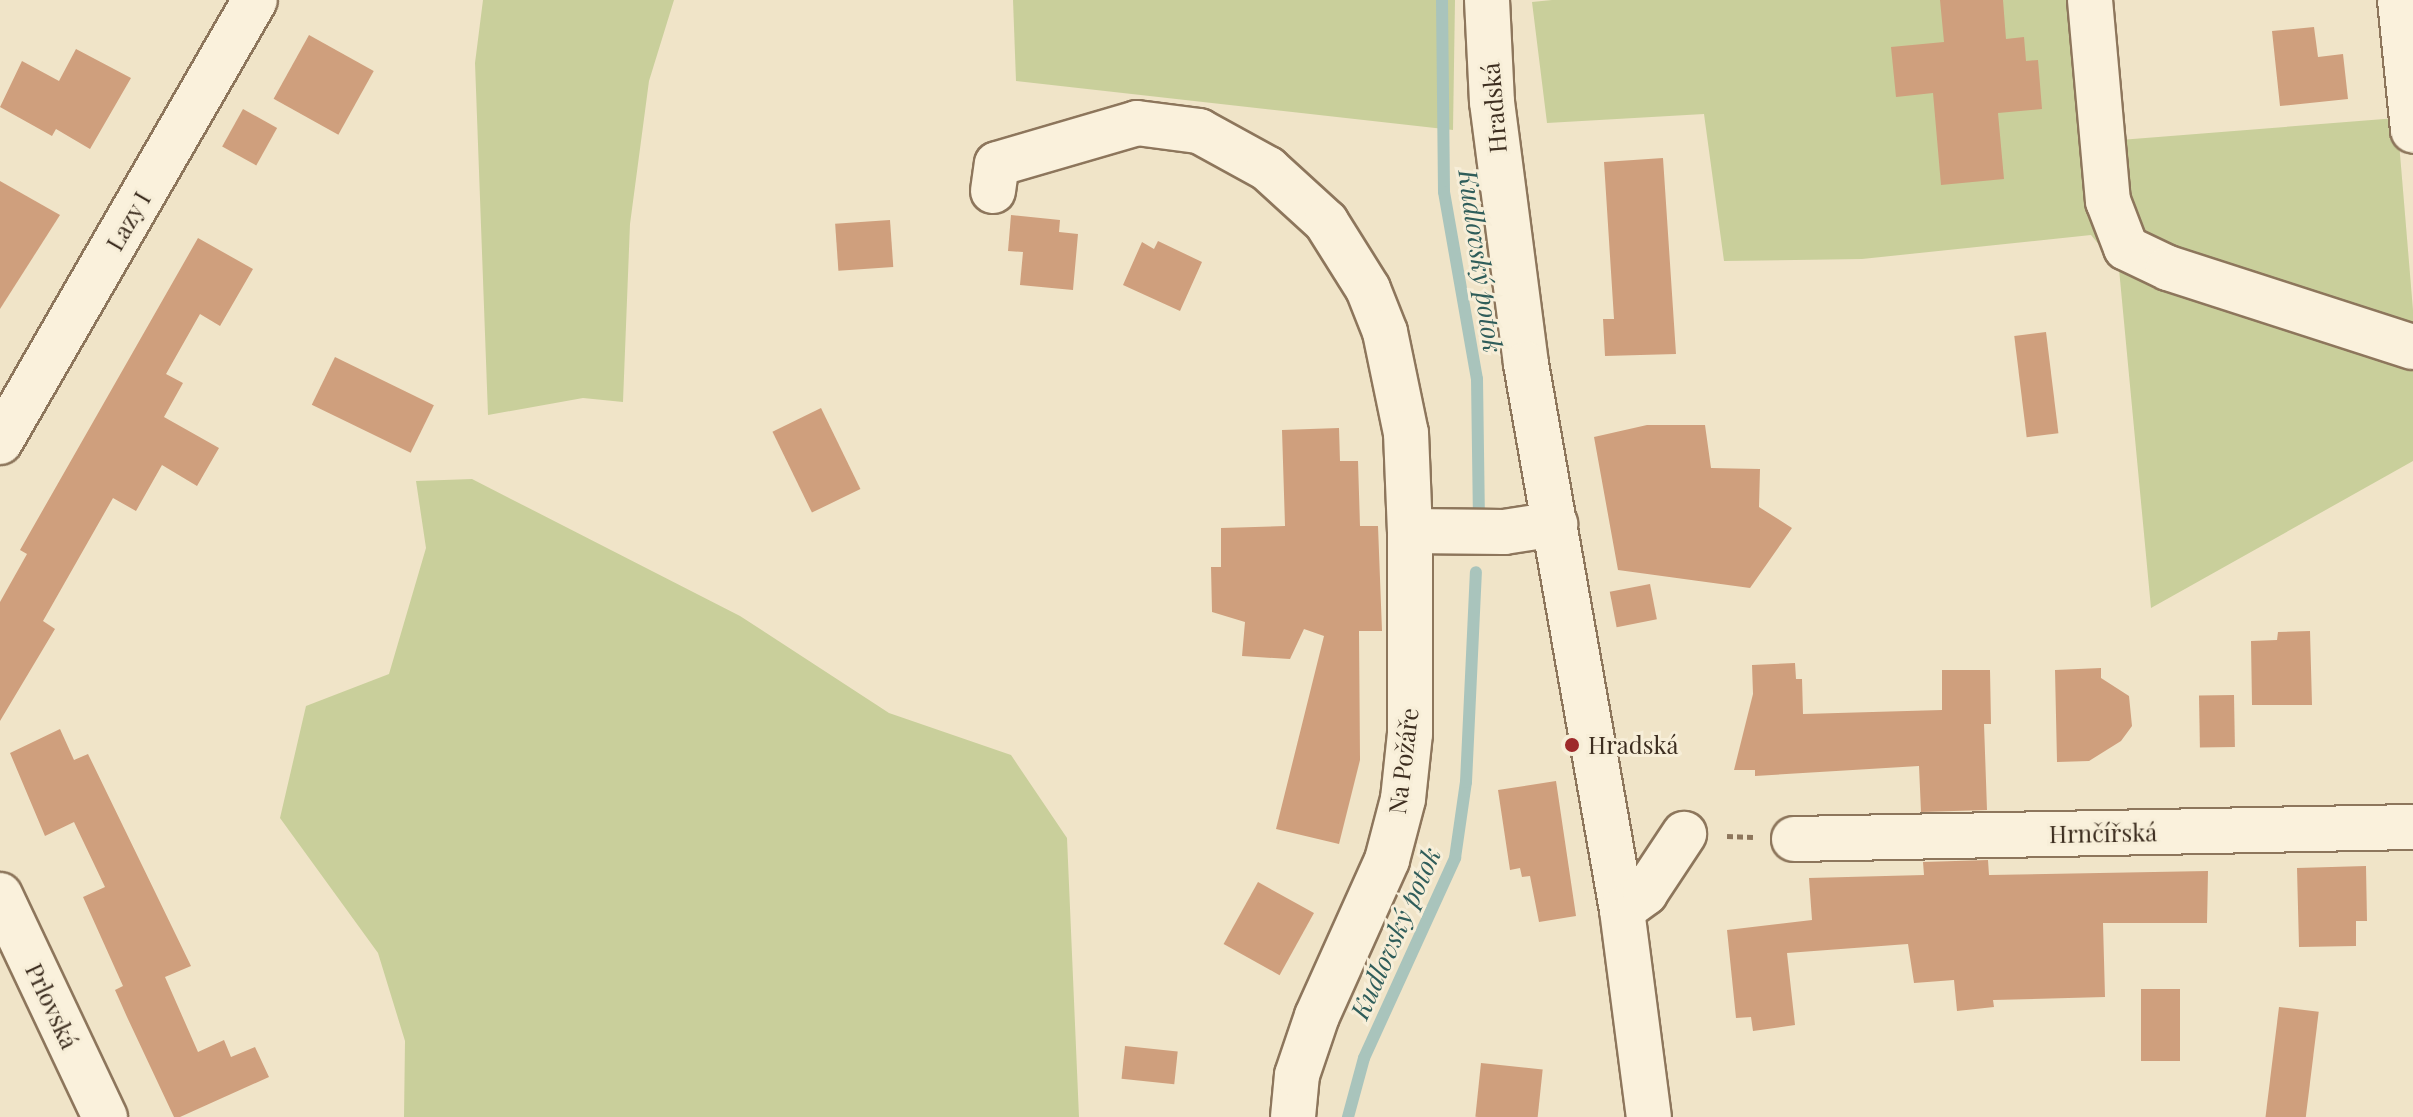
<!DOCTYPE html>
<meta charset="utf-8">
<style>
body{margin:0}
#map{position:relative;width:2413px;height:1117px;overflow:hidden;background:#f0e4c8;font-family:"Playfair Display",serif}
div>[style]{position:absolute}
.green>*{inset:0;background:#c9cf9b}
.stream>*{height:12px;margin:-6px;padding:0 6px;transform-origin:6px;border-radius:6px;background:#a9c4bc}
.building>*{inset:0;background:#cf9f7d;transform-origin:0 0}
.path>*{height:5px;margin-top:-2.5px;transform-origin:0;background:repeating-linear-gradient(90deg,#8d765c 0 6px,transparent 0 10px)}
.roads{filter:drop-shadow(2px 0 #8d765c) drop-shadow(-2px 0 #8d765c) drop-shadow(0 2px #8d765c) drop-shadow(0 -2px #8d765c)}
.minor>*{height:44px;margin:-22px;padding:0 22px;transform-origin:22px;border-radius:22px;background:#faf1dc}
.dots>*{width:22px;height:22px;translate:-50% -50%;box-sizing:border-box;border:4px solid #f7eed8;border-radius:50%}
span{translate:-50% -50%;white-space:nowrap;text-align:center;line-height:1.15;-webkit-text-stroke:6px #f7eed8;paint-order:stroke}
.street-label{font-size:24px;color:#3d2e20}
.poi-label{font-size:24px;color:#3d2e20}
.left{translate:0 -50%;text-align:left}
.water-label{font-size:26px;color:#2f5d5a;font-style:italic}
</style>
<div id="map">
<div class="green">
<i style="clip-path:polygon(483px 0,674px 0,649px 81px,630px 224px,623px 402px,583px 398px,488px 415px,475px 63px)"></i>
<i style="clip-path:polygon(1013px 0,1455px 0,1453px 130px,1016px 81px)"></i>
<i style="clip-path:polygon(1552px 0,2067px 0,2082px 143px,2397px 118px,2413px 310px,2413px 461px,2151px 608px,2119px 269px,2091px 235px,1862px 259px,1724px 261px,1704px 114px,1547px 123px,1532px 2px)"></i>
<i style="clip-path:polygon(472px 479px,740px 616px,889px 713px,1011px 755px,1067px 838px,1079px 1117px,404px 1117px,405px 1041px,378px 953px,280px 818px,306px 706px,389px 674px,426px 548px,416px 481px)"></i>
</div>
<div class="stream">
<i style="left:1442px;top:0;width:192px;rotate:89.4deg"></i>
<i style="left:1444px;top:192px;width:190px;rotate:80deg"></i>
<i style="left:1477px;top:379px;width:147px;rotate:89.2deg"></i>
<i style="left:1348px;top:1117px;width:61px;rotate:-74.8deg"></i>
<i style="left:1364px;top:1058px;width:220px;rotate:-65.5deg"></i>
<i style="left:1455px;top:858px;width:77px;rotate:-81.8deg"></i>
<i style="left:1466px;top:782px;width:210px;rotate:-87.3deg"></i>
</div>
<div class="building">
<i style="clip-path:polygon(1940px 0,2003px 0,2006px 39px,2024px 37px,2026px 61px,2038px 60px,2042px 109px,1998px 113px,2004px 179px,1941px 185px,1933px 93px,1896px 97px,1891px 47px,1944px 42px)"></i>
<i style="clip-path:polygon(2314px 27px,2318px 57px,2343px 54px,2348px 99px,2280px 106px,2272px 31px)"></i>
<i style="left:309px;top:35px;width:74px;height:73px;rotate:29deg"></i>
<i style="clip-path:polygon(76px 49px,131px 78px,90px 149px,56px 129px,52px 136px,0 107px,22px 61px,59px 81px)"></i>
<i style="left:243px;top:109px;width:39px;height:43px;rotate:29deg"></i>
<i style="clip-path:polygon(1663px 158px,1676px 354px,1605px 356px,1603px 319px,1614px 319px,1604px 162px)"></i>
<i style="clip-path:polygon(0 181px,60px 215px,0 309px)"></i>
<i style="clip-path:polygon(1011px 215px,1060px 220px,1059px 232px,1078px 234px,1073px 290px,1020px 285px,1023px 252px,1008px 251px)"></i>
<i style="left:890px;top:220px;width:47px;height:55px;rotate:86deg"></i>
<i style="clip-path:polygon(198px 238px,253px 269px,220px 326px,200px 314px,166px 374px,183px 383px,164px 417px,219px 448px,197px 486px,162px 465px,136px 511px,113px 498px,43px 621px,55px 629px,0 721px,0 602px,27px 554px,20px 550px)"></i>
<i style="clip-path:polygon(1158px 241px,1202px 262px,1180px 311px,1123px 285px,1142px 242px,1154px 249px)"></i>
<i style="left:2046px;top:332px;width:102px;height:32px;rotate:83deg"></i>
<i style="left:335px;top:357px;width:110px;height:53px;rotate:26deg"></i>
<i style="left:821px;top:408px;width:90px;height:54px;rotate:64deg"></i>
<i style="clip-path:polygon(1647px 425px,1705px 425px,1711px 468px,1760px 469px,1759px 507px,1792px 528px,1750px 588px,1618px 570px,1594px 437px)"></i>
<i style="clip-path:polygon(1339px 428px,1340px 461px,1358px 461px,1360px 526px,1378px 526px,1382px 631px,1359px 631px,1360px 760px,1339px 844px,1276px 829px,1324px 636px,1304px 629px,1290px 659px,1242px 656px,1245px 622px,1212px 612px,1211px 567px,1221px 567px,1221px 528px,1285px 526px,1282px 430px)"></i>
<i style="left:1650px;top:584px;width:36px;height:41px;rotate:79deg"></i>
<i style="clip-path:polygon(2310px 631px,2312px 705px,2252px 705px,2251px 641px,2277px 640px,2278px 632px)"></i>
<i style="clip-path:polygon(1795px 663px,1796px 679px,1802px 679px,1803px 714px,1942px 710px,1942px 670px,1990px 670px,1991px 724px,1984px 724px,1987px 810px,1921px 812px,1919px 766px,1755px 776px,1755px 770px,1734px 770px,1753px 694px,1752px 665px)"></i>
<i style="clip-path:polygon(2101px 668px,2101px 678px,2129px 696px,2132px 726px,2121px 741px,2089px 761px,2057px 762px,2055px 670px)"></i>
<i style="left:2234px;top:695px;width:52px;height:35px;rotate:89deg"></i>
<i style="clip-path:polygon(60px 729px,74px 760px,88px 754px,191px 966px,165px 977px,198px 1052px,224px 1040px,231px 1057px,255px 1047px,269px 1077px,180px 1117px,174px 1117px,127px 1017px,115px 990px,123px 986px,83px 897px,105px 887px,74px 822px,45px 836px,10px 753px)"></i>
<i style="clip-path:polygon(1556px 781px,1576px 916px,1539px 922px,1530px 876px,1522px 877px,1520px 868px,1510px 870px,1498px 790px)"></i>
<i style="clip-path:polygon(1988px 860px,1989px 875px,2208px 871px,2207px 923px,2103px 923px,2105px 997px,1993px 1000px,1994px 1007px,1957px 1011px,1954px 980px,1914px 983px,1908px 944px,1787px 953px,1795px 1025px,1753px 1031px,1751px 1017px,1736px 1018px,1727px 930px,1812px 920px,1809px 878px,1924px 875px,1923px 862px)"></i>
<i style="clip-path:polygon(2366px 866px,2367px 921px,2356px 921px,2356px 946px,2299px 947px,2297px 868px)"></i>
<i style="left:1258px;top:882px;width:64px;height:71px;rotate:29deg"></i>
<i style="left:2141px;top:989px;width:39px;height:72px"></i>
<i style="left:2279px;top:1007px;width:40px;height:111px;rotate:7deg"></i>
<i style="left:1125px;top:1046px;width:53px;height:33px;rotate:6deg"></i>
<i style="left:1481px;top:1063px;width:62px;height:54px;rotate:6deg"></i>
</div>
<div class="path">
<i style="left:1727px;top:836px;width:26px;rotate:2deg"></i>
</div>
<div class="roads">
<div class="minor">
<i style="left:1487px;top:0;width:102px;rotate:87.2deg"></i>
<i style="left:1492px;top:102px;width:264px;rotate:82.6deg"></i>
<i style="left:1526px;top:364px;width:554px;rotate:80.03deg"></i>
<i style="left:1622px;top:910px;width:209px;rotate:82.6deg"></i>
<i style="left:2090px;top:0;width:202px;rotate:84.9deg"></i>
<i style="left:2108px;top:201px;width:50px;rotate:69deg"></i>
<i style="left:2126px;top:248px;width:47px;rotate:25.5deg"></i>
<i style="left:2168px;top:268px;width:257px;rotate:17.9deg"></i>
<i style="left:2400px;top:0;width:131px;rotate:84.3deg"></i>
<i style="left:993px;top:191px;width:27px;rotate:-82deg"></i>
<i style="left:997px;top:164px;width:146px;rotate:-16.3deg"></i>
<i style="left:1137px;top:123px;width:63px;rotate:7.4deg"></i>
<i style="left:1199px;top:131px;width:79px;rotate:28.8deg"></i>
<i style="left:1268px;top:169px;width:79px;rotate:42.4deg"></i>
<i style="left:1326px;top:222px;width:79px;rotate:57.9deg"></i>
<i style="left:1368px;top:289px;width:46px;rotate:68.4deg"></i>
<i style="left:1385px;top:332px;width:103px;rotate:78.3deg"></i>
<i style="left:1406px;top:433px;width:98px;rotate:87.7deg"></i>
<i style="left:0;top:442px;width:510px;rotate:-60.02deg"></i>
<i style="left:1794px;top:839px;width:619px;rotate:-1.11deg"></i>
<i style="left:0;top:895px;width:246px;rotate:64.7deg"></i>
<i style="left:1622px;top:910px;width:29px;rotate:-36deg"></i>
<i style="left:1645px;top:893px;width:71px;rotate:-56.5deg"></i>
<i style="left:1293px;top:1117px;width:42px;rotate:-84.6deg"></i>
<i style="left:1297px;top:1075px;width:62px;rotate:-71.3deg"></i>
<i style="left:1317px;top:1016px;width:171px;rotate:-65.8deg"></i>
<i style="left:1387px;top:860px;width:63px;rotate:-75.3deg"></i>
<i style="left:1403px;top:799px;width:65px;rotate:-83.9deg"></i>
<i style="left:1410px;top:734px;width:203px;rotate:-90deg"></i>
<i style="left:1410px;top:531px;width:94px;rotate:0.6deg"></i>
<i style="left:1504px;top:532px;width:52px;rotate:-8.9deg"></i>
</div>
</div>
<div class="dots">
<i style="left:1572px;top:745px;background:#9e2a2b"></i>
</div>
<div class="street-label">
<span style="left:1494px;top:108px;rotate:-95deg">Hradská</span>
<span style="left:128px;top:221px;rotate:-60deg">Lazy I</span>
<span style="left:1403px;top:761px;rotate:-83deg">Na Požáře</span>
<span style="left:2103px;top:833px;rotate:-1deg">Hrnčířská</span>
<span style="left:52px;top:1006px;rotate:65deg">Prlovská</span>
</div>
<div class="poi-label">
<span class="left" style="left:1588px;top:745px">Hradská</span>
</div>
<div class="water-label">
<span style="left:1481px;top:261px;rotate:82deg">Kudlovský potok</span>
<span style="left:1395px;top:933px;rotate:-66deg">Kudlovský potok</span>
</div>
</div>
